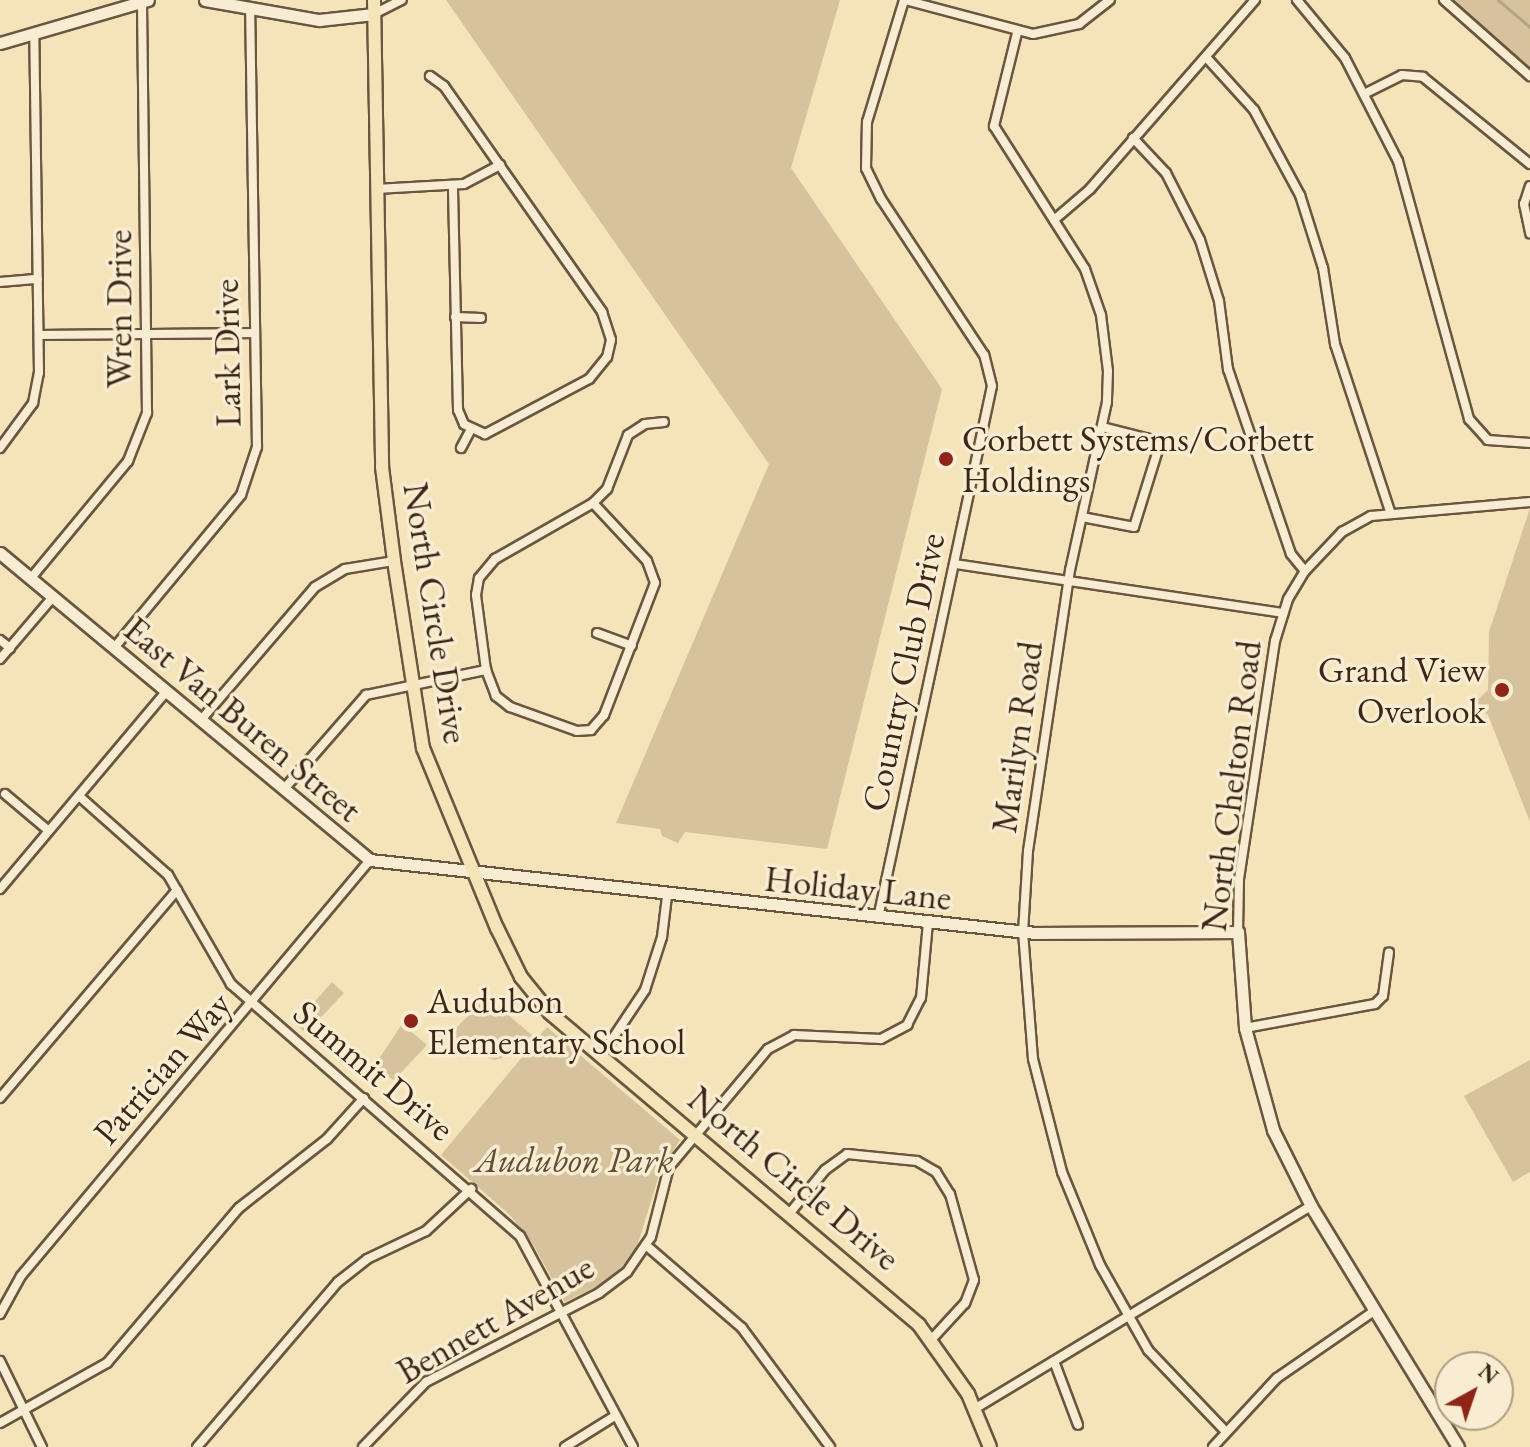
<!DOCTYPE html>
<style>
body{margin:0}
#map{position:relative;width:1530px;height:1447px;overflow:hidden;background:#f5e3b9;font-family:"EB Garamond",serif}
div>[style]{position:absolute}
.green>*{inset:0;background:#d6c39d}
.stream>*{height:3px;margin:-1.5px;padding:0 1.5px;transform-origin:1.5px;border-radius:1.5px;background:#b6a382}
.roads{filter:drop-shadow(2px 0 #6a5640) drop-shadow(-2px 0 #6a5640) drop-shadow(0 2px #6a5640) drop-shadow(0 -2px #6a5640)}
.street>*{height:8px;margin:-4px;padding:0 4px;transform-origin:4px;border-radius:4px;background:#f8edd2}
.secondary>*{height:11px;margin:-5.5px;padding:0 5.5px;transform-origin:5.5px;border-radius:5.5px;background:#f8edd2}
.primary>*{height:12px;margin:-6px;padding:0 6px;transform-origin:6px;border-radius:6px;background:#f5e3b9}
.dots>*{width:22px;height:22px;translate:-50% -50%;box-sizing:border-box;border:4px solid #f8edd2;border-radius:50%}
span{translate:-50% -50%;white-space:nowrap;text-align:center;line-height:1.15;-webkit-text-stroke:7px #f8edd2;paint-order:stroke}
.street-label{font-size:36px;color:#3c2717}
.poi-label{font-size:36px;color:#3c2717}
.left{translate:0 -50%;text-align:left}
.right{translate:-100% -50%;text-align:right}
.park-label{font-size:36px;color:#624e38;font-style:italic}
.north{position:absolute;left:1434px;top:1351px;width:80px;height:80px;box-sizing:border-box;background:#f8edd2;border:2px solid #ad9e87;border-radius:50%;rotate:40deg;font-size:22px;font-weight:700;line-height:32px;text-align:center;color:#3c2717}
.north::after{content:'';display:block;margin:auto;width:28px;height:36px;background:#8f2418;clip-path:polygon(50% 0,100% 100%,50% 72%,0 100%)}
</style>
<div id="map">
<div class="green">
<i style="clip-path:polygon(446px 0,840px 0,791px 168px,942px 389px,827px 849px,685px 832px,678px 843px,662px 836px,660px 829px,616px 823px,769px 464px)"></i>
<i style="clip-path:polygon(1446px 0,1530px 0,1530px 73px)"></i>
<i style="clip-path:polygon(1530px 508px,1530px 822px,1488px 715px,1475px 702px,1488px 690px,1489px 632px)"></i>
<i style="clip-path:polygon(332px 982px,344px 993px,306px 1033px,295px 1024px)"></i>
<i style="clip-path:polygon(487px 997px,533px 1036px,511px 1055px,495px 1060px,467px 1051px,448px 1036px)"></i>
<i style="clip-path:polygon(402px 1024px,427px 1045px,394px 1080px,373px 1068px)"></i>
<i style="clip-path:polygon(547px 1027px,680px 1140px,660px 1172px,636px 1250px,611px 1279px,565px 1302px,531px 1241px,509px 1214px,441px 1155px)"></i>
<i style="clip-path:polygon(1530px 1060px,1530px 1172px,1513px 1182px,1464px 1096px)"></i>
</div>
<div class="stream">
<i style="left:1498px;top:0;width:42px;rotate:40.2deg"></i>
</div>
<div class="roads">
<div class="street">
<i style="left:905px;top:0;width:132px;rotate:14.9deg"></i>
<i style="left:1033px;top:34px;width:47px;rotate:-12.3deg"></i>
<i style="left:1079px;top:24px;width:39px;rotate:-38deg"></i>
<i style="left:1297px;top:0;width:75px;rotate:50.4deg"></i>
<i style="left:1345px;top:58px;width:116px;rotate:62.8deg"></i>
<i style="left:1398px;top:161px;width:268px;rotate:74.6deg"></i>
<i style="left:1469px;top:419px;width:28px;rotate:48deg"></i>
<i style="left:1488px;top:440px;width:42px;rotate:4.1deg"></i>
<i style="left:1444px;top:0;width:115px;rotate:41.5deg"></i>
<i style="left:374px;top:14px;width:31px;rotate:-27deg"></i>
<i style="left:1017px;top:33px;width:96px;rotate:103.9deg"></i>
<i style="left:994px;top:126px;width:169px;rotate:57.5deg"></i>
<i style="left:1085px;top:269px;width:49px;rotate:70.8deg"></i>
<i style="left:1101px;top:315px;width:56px;rotate:82.9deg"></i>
<i style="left:1108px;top:371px;width:31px;rotate:92deg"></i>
<i style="left:1107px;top:402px;width:172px;rotate:102.4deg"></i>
<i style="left:1070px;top:570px;width:284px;rotate:98.5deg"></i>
<i style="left:1028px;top:851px;width:81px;rotate:93.5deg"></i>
<i style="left:1023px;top:932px;width:127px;rotate:85.5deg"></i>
<i style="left:1033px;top:1059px;width:117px;rotate:75.6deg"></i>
<i style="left:1062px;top:1172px;width:100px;rotate:67.8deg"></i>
<i style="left:1100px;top:1265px;width:98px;rotate:60.5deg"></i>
<i style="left:1148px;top:1350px;width:113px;rotate:46.4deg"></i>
<i style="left:1206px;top:57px;width:72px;rotate:47.8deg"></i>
<i style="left:1254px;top:110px;width:97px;rotate:61.6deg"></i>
<i style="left:1300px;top:195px;width:77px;rotate:72.5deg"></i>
<i style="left:1323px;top:268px;width:77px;rotate:81deg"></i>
<i style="left:1335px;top:344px;width:176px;rotate:71.8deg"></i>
<i style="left:430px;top:76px;width:17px;rotate:36deg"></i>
<i style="left:444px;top:86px;width:276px;rotate:55deg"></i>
<i style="left:602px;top:312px;width:29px;rotate:72deg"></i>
<i style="left:611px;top:340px;width:17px;rotate:103deg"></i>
<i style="left:607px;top:357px;width:28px;rotate:129deg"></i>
<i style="left:589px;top:379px;width:118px;rotate:152.1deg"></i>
<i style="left:485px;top:434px;width:23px;rotate:-155deg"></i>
<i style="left:464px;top:424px;width:15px;rotate:-113deg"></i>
<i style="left:458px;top:410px;width:224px;rotate:-91.3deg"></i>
<i style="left:1366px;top:93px;width:40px;rotate:-26.6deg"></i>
<i style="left:1402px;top:75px;width:21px;rotate:5deg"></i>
<i style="left:1423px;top:77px;width:138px;rotate:39.1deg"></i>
<i style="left:1133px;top:138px;width:48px;rotate:46.7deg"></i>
<i style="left:1166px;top:173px;width:75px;rotate:63.1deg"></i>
<i style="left:1200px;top:240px;width:64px;rotate:72.7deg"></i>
<i style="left:1219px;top:301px;width:69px;rotate:82.5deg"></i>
<i style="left:1228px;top:369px;width:195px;rotate:71.2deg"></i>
<i style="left:1291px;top:554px;width:22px;rotate:51deg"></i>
<i style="left:1530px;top:186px;width:19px;rotate:108deg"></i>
<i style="left:1524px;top:204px;width:30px;rotate:78deg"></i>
<i style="left:376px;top:189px;width:88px;rotate:-3.3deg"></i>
<i style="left:464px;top:184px;width:41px;rotate:-27.8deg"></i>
<i style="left:1054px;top:220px;width:48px;rotate:-40.7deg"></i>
<i style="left:1090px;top:189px;width:251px;rotate:-48.9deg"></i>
<i style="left:0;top:282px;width:38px;rotate:-5deg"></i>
<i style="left:455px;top:317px;width:26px;rotate:2deg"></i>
<i style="left:41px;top:335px;width:214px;rotate:-0.5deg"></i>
<i style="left:0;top:448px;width:56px;rotate:-53.7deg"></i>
<i style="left:33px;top:403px;width:31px;rotate:-79deg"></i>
<i style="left:39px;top:373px;width:339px;rotate:-90.8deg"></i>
<i style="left:461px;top:448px;width:21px;rotate:-62deg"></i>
<i style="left:593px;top:503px;width:79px;rotate:47deg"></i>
<i style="left:647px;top:561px;width:23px;rotate:70deg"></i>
<i style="left:655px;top:583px;width:142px;rotate:111.1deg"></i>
<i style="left:604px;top:715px;width:20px;rotate:131deg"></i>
<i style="left:591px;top:730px;width:14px;rotate:176deg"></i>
<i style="left:577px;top:731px;width:71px;rotate:-160.3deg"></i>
<i style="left:510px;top:707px;width:18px;rotate:-142deg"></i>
<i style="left:496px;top:696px;width:28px;rotate:-111deg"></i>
<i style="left:486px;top:670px;width:76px;rotate:-97.6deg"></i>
<i style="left:476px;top:595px;width:17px;rotate:-80deg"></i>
<i style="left:479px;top:578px;width:25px;rotate:-50deg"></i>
<i style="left:495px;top:559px;width:113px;rotate:-29.7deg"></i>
<i style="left:593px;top:503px;width:20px;rotate:-45deg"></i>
<i style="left:607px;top:489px;width:58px;rotate:-68.7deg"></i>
<i style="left:628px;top:435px;width:20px;rotate:-33deg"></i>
<i style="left:645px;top:424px;width:19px;rotate:-6deg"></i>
<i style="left:1082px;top:517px;width:53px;rotate:10.9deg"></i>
<i style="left:1134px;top:527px;width:81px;rotate:-72.7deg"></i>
<i style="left:1158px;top:450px;width:11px;rotate:-117deg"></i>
<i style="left:1153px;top:440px;width:53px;rotate:-165.7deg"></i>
<i style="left:955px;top:564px;width:332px;rotate:8.5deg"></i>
<i style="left:31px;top:578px;width:152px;rotate:-50.3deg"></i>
<i style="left:128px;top:461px;width:52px;rotate:-68.4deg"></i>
<i style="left:147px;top:413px;width:412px;rotate:-90.7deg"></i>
<i style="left:597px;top:633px;width:37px;rotate:20deg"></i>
<i style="left:0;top:640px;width:13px;rotate:39deg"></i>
<i style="left:114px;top:648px;width:199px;rotate:-50.3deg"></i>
<i style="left:241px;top:495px;width:51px;rotate:-71.6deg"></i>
<i style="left:257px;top:447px;width:439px;rotate:-90.9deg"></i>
<i style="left:0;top:659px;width:82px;rotate:-49.5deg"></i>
<i style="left:201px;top:720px;width:175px;rotate:-49.4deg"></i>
<i style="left:315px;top:587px;width:35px;rotate:-31deg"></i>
<i style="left:345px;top:569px;width:50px;rotate:-9.3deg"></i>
<i style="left:284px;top:789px;width:125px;rotate:-48.9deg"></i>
<i style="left:366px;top:695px;width:123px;rotate:-11.8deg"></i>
<i style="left:5px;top:794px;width:57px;rotate:40.1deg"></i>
<i style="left:79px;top:796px;width:119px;rotate:41.6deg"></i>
<i style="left:168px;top:875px;width:126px;rotate:60deg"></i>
<i style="left:231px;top:984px;width:383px;rotate:41.1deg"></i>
<i style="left:520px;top:1236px;width:239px;rotate:61.8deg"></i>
<i style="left:0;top:889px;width:258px;rotate:-49.9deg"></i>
<i style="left:878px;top:918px;width:544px;rotate:-77.91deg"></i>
<i style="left:992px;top:386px;width:32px;rotate:-104deg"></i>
<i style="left:984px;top:355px;width:187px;rotate:-123.4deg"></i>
<i style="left:881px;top:199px;width:34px;rotate:-116deg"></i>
<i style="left:866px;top:168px;width:46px;rotate:-88.8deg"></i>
<i style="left:867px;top:122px;width:127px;rotate:-73.1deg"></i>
<i style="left:1238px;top:932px;width:53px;rotate:-88.9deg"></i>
<i style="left:1239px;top:879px;width:241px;rotate:-81.4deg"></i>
<i style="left:1275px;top:641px;width:44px;rotate:-72.8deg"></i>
<i style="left:1288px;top:599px;width:33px;rotate:-59deg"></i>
<i style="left:1305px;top:571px;width:54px;rotate:-46.5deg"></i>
<i style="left:1342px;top:532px;width:33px;rotate:-29deg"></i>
<i style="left:1371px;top:516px;width:160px;rotate:-5deg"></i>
<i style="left:1245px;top:1028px;width:132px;rotate:-10.5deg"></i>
<i style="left:1375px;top:1004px;width:11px;rotate:-45deg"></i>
<i style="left:1383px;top:996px;width:44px;rotate:-82.2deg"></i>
<i style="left:601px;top:1056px;width:79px;rotate:-56.3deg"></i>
<i style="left:645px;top:990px;width:56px;rotate:-72.2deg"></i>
<i style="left:662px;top:937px;width:41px;rotate:-83deg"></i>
<i style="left:0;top:1098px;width:273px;rotate:-49.6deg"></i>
<i style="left:789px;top:1214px;width:57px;rotate:-50.7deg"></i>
<i style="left:825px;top:1170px;width:27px;rotate:-36deg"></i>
<i style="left:847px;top:1154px;width:70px;rotate:5.7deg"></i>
<i style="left:917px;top:1161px;width:22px;rotate:30deg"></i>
<i style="left:936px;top:1172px;width:26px;rotate:58deg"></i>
<i style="left:950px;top:1194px;width:89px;rotate:74.4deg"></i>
<i style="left:974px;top:1280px;width:25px;rotate:111deg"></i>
<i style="left:965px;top:1303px;width:50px;rotate:132.6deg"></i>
<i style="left:647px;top:1246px;width:125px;rotate:40.8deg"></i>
<i style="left:742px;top:1328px;width:148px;rotate:53.5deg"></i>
<i style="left:0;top:1314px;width:43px;rotate:-61.1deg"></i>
<i style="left:21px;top:1276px;width:543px;rotate:-50.01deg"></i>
<i style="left:0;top:1361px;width:96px;rotate:64deg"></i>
<i style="left:1054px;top:1361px;width:68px;rotate:69.4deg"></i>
<i style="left:976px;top:1408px;width:391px;rotate:-31.1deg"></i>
<i style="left:0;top:1423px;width:123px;rotate:-29.3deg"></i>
<i style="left:107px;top:1363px;width:204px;rotate:-49.6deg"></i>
<i style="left:239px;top:1208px;width:112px;rotate:-38.1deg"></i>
<i style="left:327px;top:1139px;width:55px;rotate:-47.9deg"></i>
<i style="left:197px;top:1447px;width:217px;rotate:-49.5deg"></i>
<i style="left:338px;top:1282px;width:37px;rotate:-38deg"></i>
<i style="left:367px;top:1259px;width:65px;rotate:-25.4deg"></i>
<i style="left:426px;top:1231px;width:62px;rotate:-43deg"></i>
<i style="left:363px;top:1447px;width:91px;rotate:-45.9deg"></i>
<i style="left:426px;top:1382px;width:195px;rotate:-27.2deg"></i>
<i style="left:599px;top:1293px;width:35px;rotate:-37deg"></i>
<i style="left:627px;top:1272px;width:42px;rotate:-55.6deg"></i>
<i style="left:651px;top:1237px;width:72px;rotate:-75.6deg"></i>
<i style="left:669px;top:1167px;width:154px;rotate:-50deg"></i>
<i style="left:768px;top:1049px;width:30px;rotate:-28deg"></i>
<i style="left:794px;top:1035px;width:87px;rotate:2.6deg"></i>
<i style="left:881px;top:1039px;width:30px;rotate:-28deg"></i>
<i style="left:907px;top:1025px;width:30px;rotate:-63deg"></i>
<i style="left:921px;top:998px;width:75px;rotate:-84.7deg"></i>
<i style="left:565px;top:1447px;width:57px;rotate:-32deg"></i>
<i style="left:1213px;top:1447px;width:94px;rotate:-47.2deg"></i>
<i style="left:1277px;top:1378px;width:118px;rotate:-34.6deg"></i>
</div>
<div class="secondary">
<i style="left:205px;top:0;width:116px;rotate:10deg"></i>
<i style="left:319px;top:20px;width:55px;rotate:-6.2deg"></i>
<i style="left:0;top:43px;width:154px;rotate:-16.2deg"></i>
<i style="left:0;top:553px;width:481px;rotate:39.7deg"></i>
<i style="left:370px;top:860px;width:669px;rotate:6.26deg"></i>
<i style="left:1035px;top:933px;width:203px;rotate:-0.3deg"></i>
<i style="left:1238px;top:932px;width:96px;rotate:85.8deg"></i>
<i style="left:1245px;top:1028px;width:106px;rotate:74.6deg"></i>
<i style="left:1273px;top:1130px;width:85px;rotate:63.4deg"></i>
<i style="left:1311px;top:1206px;width:282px;rotate:58.6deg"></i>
</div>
<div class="primary">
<i style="left:374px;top:0;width:467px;rotate:89deg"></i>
<i style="left:382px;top:467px;width:95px;rotate:82.7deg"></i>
<i style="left:394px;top:561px;width:189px;rotate:81.2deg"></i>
<i style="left:423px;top:748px;width:195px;rotate:67.7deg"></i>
<i style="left:497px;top:928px;width:55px;rotate:63.9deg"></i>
<i style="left:521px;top:977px;width:46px;rotate:51.1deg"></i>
<i style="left:550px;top:1013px;width:483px;rotate:40.2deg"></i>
<i style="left:919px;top:1325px;width:85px;rotate:54.6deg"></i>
<i style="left:968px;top:1394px;width:57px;rotate:67.5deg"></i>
</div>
</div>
<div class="dots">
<i style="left:946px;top:459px;background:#8f2418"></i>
<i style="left:1502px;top:690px;background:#8f2418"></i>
<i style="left:411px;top:1021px;background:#8f2418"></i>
</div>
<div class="street-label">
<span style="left:119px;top:309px;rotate:-90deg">Wren Drive</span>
<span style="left:227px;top:353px;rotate:-91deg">Lark Drive</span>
<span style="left:436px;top:613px;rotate:81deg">North Circle Drive</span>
<span style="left:903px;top:672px;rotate:-78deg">Country Club Drive</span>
<span style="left:243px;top:719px;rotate:40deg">East Van Buren Street</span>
<span style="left:1017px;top:737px;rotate:-82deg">Marilyn Road</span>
<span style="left:1231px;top:786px;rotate:-83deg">North Chelton Road</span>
<span style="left:858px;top:888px;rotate:6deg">Holiday Lane</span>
<span style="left:162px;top:1068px;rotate:-49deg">Patrician Way</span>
<span style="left:374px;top:1070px;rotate:40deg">Summit Drive</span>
<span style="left:794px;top:1178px;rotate:40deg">North Circle Drive</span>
<span style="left:495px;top:1319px;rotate:-30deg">Bennett Avenue</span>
</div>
<div class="poi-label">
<span class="left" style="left:962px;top:459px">Corbett Systems/Corbett<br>Holdings</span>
<span class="right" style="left:1486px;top:690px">Grand View<br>Overlook</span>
<span class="left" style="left:427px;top:1021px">Audubon<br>Elementary School</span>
</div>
<div class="park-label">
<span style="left:574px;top:1160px">Audubon Park</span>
</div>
<div class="north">N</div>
</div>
